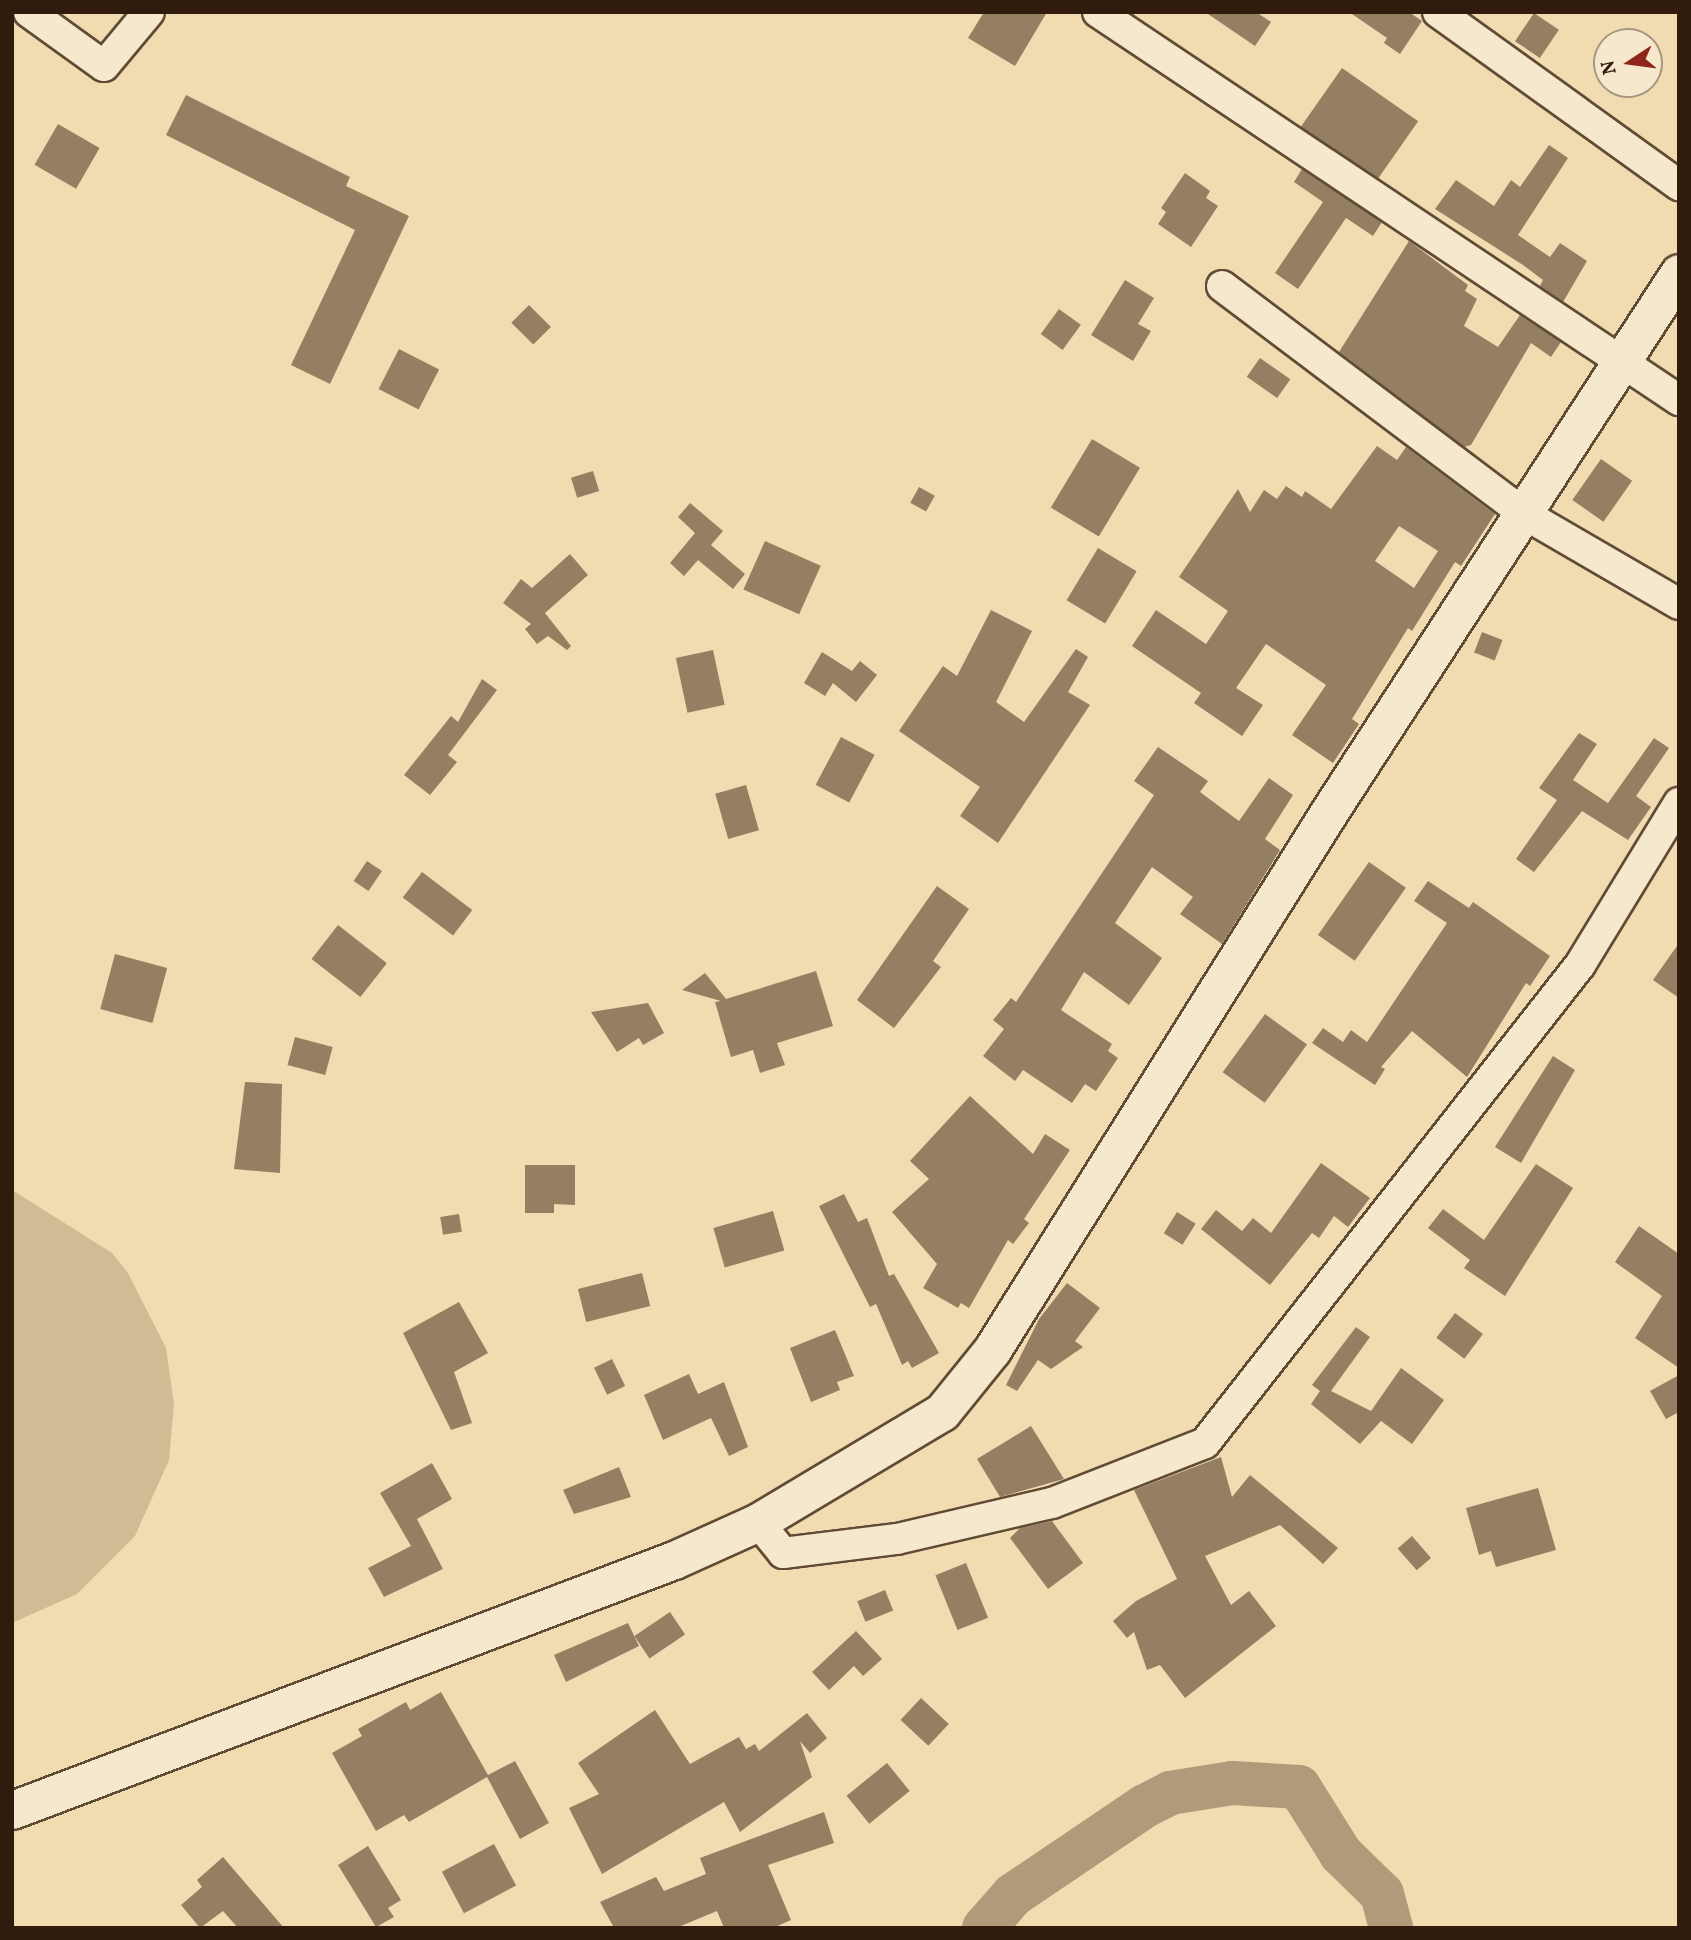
<!DOCTYPE html>
<style>
body{margin:0}
#map{position:relative;width:1691px;height:1940px;overflow:hidden;background:#f1dcb1;font-family:Vollkorn,serif}
div>[style]{position:absolute}
.green>*{inset:0;background:#d0bb95}
.river>*{height:44px;margin:-22px;padding:0 22px;transform-origin:22px;border-radius:22px;background:#af9a79}
.building>*{inset:0;background:#947f62;transform-origin:0 0}
.roads{filter:drop-shadow(2px 0 #604b35) drop-shadow(-2px 0 #604b35) drop-shadow(0 2px #604b35) drop-shadow(0 -2px #604b35)}
.minor>*{height:30px;margin:-15px;padding:0 15px;transform-origin:15px;border-radius:15px;background:#f6e8cc}
.tertiary>*{height:37px;margin:-18.5px;padding:0 18.5px;transform-origin:18.5px;border-radius:18.5px;background:#f6e8cc}
span{translate:-50% -50%;white-space:nowrap;text-align:center;line-height:1.15;-webkit-text-stroke:5px #f6e8cc;paint-order:stroke}
.frame{position:absolute;inset:0;border:14px solid #301b0c;pointer-events:none}
.north{position:absolute;left:1593px;top:28px;width:70px;height:70px;box-sizing:border-box;background:#f6e8cc;border:2px solid #a7967f;border-radius:50%;rotate:257deg;font-size:19px;font-weight:700;line-height:28px;text-align:center;color:#301b0c}
.north::after{content:'';display:block;margin:auto;width:24px;height:32px;background:#8f2418;clip-path:polygon(50% 0,100% 100%,50% 72%,0 100%)}
</style>
<div id="map">
<div class="green">
<i style="clip-path:polygon(12px 1190px,112px 1253px,128px 1273px,166px 1348px,174px 1404px,169px 1460px,135px 1536px,77px 1594px,12px 1623px)"></i>
</div>
<div class="river">
<i style="left:984px;top:1928px;width:44px;rotate:-48.7deg"></i>
<i style="left:1013px;top:1895px;width:159px;rotate:-34deg"></i>
<i style="left:1145px;top:1806px;width:28px;rotate:-27deg"></i>
<i style="left:1170px;top:1793px;width:63px;rotate:-9.2deg"></i>
<i style="left:1232px;top:1783px;width:67px;rotate:3.4deg"></i>
<i style="left:1299px;top:1787px;width:79px;rotate:57.9deg"></i>
<i style="left:1341px;top:1854px;width:57px;rotate:44.3deg"></i>
<i style="left:1382px;top:1894px;width:35px;rotate:75deg"></i>
</div>
<div class="building">
<i style="clip-path:polygon(984px 12px,1047px 12px,1015px 66px,968px 38px)"></i>
<i style="clip-path:polygon(1205px 12px,1256px 12px,1271px 22px,1255px 46px)"></i>
<i style="clip-path:polygon(1349px 12px,1409px 12px,1422px 21px,1400px 54px,1384px 43px,1387px 38px)"></i>
<i style="left:1534px;top:13px;width:30px;height:34px;rotate:34deg"></i>
<i style="left:1342px;top:68px;width:93px;height:72px;rotate:35deg"></i>
<i style="clip-path:polygon(186px 95px,350px 177px,346px 186px,409px 216px,330px 384px,291px 365px,355px 230px,166px 135px)"></i>
<i style="left:58px;top:124px;width:48px;height:47px;rotate:30deg"></i>
<i style="clip-path:polygon(1549px 145px,1568px 158px,1518px 235px,1550px 257px,1560px 243px,1587px 261px,1563px 302px,1540px 286px,1543px 280px,1523px 265px,1435px 209px,1456px 180px,1494px 206px,1511px 180px,1520px 187px)"></i>
<i style="clip-path:polygon(1302px 169px,1382px 222px,1373px 236px,1346px 218px,1298px 289px,1275px 273px,1323px 202px,1294px 182px)"></i>
<i style="clip-path:polygon(1185px 173px,1210px 191px,1206px 198px,1218px 206px,1191px 247px,1158px 224px,1166px 212px,1161px 208px)"></i>
<i style="clip-path:polygon(1409px 241px,1468px 285px,1465px 291px,1477px 299px,1464px 326px,1498px 347px,1520px 315px,1561px 342px,1551px 357px,1531px 343px,1471px 445px,1464px 447px,1339px 352px)"></i>
<i style="clip-path:polygon(1125px 280px,1154px 298px,1138px 324px,1151px 331px,1133px 361px,1091px 335px)"></i>
<i style="left:529px;top:305px;width:31px;height:25px;rotate:45deg"></i>
<i style="left:1059px;top:309px;width:27px;height:31px;rotate:36deg"></i>
<i style="left:399px;top:349px;width:45px;height:45px;rotate:27deg"></i>
<i style="left:1260px;top:358px;width:37px;height:23px;rotate:35deg"></i>
<i style="left:1092px;top:439px;width:56px;height:80px;rotate:31deg"></i>
<i style="clip-path:polygon(evenodd,1377px 446px,1397px 460px,1406px 447px,1495px 514px,1461px 566px,1455px 562px,1412px 631px,1408px 628px,1352px 719px,1359px 724px,1333px 763px,1292px 735px,1326px 685px,1266px 644px,1236px 688px,1263px 705px,1242px 736px,1194px 703px,1201px 693px,1132px 646px,1156px 610px,1206px 644px,1228px 611px,1179px 577px,1238px 489px,1250px 512px,1264px 490px,1277px 499px,1286px 486px,1302px 497px,1305px 491px,1331px 509px,1377px 446px,1399px 526px,1438px 551px,1414px 588px,1375px 561px,1399px 526px)"></i>
<i style="left:1601px;top:459px;width:38px;height:50px;rotate:35deg"></i>
<i style="left:593px;top:471px;width:21px;height:23px;rotate:73deg"></i>
<i style="left:919px;top:487px;width:18px;height:18px;rotate:29deg"></i>
<i style="clip-path:polygon(690px 503px,723px 531px,711px 545px,745px 574px,733px 589px,698px 560px,684px 576px,670px 563px,695px 533px,678px 517px)"></i>
<i style="left:765px;top:541px;width:61px;height:53px;rotate:24deg"></i>
<i style="left:1098px;top:548px;width:45px;height:61px;rotate:31deg"></i>
<i style="clip-path:polygon(570px 554px,588px 575px,545px 613px,571px 646px,567px 650px,548px 636px,537px 644px,525px 629px,531px 624px,503px 603px,521px 579px,532px 588px)"></i>
<i style="clip-path:polygon(991px 610px,1032px 631px,996px 702px,1024px 722px,1076px 649px,1088px 657px,1068px 692px,1090px 705px,998px 843px,960px 816px,980px 787px,899px 731px,943px 666px,957px 676px)"></i>
<i style="left:1482px;top:632px;width:22px;height:22px;rotate:21deg"></i>
<i style="left:713px;top:650px;width:56px;height:38px;rotate:78deg"></i>
<i style="clip-path:polygon(822px 652px,852px 671px,860px 661px,877px 675px,856px 702px,833px 683px,825px 696px,804px 683px)"></i>
<i style="clip-path:polygon(482px 679px,497px 690px,448px 755px,457px 762px,430px 795px,404px 775px,451px 716px,458px 722px)"></i>
<i style="clip-path:polygon(1579px 733px,1597px 744px,1573px 780px,1608px 803px,1654px 738px,1669px 748px,1636px 796px,1651px 807px,1628px 840px,1582px 811px,1534px 872px,1516px 859px,1557px 800px,1539px 788px)"></i>
<i style="left:841px;top:737px;width:38px;height:54px;rotate:28deg"></i>
<i style="clip-path:polygon(1158px 747px,1208px 781px,1200px 792px,1239px 821px,1269px 778px,1293px 795px,1265px 839px,1280px 850px,1222px 944px,1180px 914px,1193px 897px,1152px 867px,1115px 923px,1162px 958px,1129px 1005px,1084px 972px,1061px 1010px,1112px 1044px,1108px 1051px,1118px 1058px,1096px 1091px,1085px 1084px,1072px 1103px,1023px 1070px,1015px 1081px,983px 1056px,1004px 1029px,993px 1020px,1011px 998px,1016px 1002px,1154px 795px,1134px 781px)"></i>
<i style="left:746px;top:785px;width:47px;height:32px;rotate:74deg"></i>
<i style="left:367px;top:861px;width:18px;height:24px;rotate:34deg"></i>
<i style="left:1369px;top:862px;width:45px;height:89px;rotate:35deg"></i>
<i style="left:422px;top:872px;width:63px;height:32px;rotate:37deg"></i>
<i style="clip-path:polygon(1428px 881px,1469px 908px,1473px 902px,1550px 956px,1530px 986px,1526px 983px,1467px 1077px,1412px 1031px,1381px 1067px,1385px 1069px,1375px 1085px,1312px 1043px,1323px 1028px,1343px 1042px,1351px 1030px,1367px 1042px,1447px 923px,1414px 901px)"></i>
<i style="clip-path:polygon(937px 886px,969px 909px,933px 961px,941px 967px,894px 1028px,857px 1000px)"></i>
<i style="left:338px;top:925px;width:62px;height:43px;rotate:38deg"></i>
<i style="clip-path:polygon(1679px 943px,1679px 998px,1653px 980px)"></i>
<i style="left:115px;top:954px;width:54px;height:57px;rotate:15deg"></i>
<i style="clip-path:polygon(816px 971px,833px 1026px,777px 1043px,785px 1065px,760px 1073px,753px 1050px,731px 1057px,715px 1002px,721px 1001px,682px 990px,705px 973px,726px 999px)"></i>
<i style="clip-path:polygon(648px 1003px,664px 1033px,643px 1045px,639px 1038px,617px 1052px,591px 1012px)"></i>
<i style="left:1265px;top:1014px;width:52px;height:72px;rotate:36deg"></i>
<i style="left:295px;top:1037px;width:39px;height:29px;rotate:15deg"></i>
<i style="clip-path:polygon(1553px 1056px,1575px 1070px,1521px 1163px,1495px 1147px)"></i>
<i style="clip-path:polygon(245px 1082px,282px 1084px,280px 1173px,234px 1169px)"></i>
<i style="clip-path:polygon(970px 1096px,1033px 1154px,1045px 1134px,1070px 1150px,1024px 1219px,1029px 1223px,1013px 1244px,1008px 1240px,969px 1308px,961px 1303px,958px 1308px,923px 1288px,937px 1264px,892px 1212px,929px 1179px,910px 1161px)"></i>
<i style="clip-path:polygon(1321px 1163px,1370px 1198px,1348px 1227px,1334px 1216px,1319px 1238px,1312px 1233px,1270px 1285px,1201px 1229px,1216px 1210px,1242px 1231px,1253px 1218px,1271px 1233px)"></i>
<i style="clip-path:polygon(1536px 1164px,1573px 1188px,1505px 1296px,1464px 1268px,1470px 1260px,1428px 1228px,1443px 1209px,1484px 1240px)"></i>
<i style="clip-path:polygon(525px 1165px,575px 1165px,575px 1205px,554px 1204px,554px 1213px,525px 1213px)"></i>
<i style="clip-path:polygon(844px 1194px,858px 1222px,867px 1218px,889px 1276px,894px 1274px,939px 1353px,912px 1368px,908px 1361px,902px 1365px,876px 1304px,870px 1307px,819px 1206px)"></i>
<i style="left:773px;top:1211px;width:41px;height:62px;rotate:74deg"></i>
<i style="left:1177px;top:1212px;width:22px;height:25px;rotate:32deg"></i>
<i style="left:459px;top:1214px;width:18px;height:19px;rotate:81deg"></i>
<i style="clip-path:polygon(1639px 1226px,1679px 1254px,1679px 1368px,1635px 1338px,1662px 1296px,1615px 1262px)"></i>
<i style="left:642px;top:1273px;width:34px;height:66px;rotate:76deg"></i>
<i style="clip-path:polygon(1067px 1283px,1100px 1308px,1075px 1341px,1083px 1347px,1051px 1369px,1038px 1360px,1017px 1391px,1006px 1385px,1039px 1319px)"></i>
<i style="clip-path:polygon(459px 1302px,488px 1353px,454px 1372px,472px 1423px,451px 1430px,403px 1333px)"></i>
<i style="left:1455px;top:1313px;width:35px;height:31px;rotate:37deg"></i>
<i style="clip-path:polygon(1356px 1327px,1370px 1337px,1331px 1391px,1371px 1411px,1401px 1368px,1444px 1400px,1412px 1444px,1381px 1421px,1360px 1444px,1311px 1404px,1320px 1391px,1312px 1385px)"></i>
<i style="clip-path:polygon(835px 1330px,854px 1376px,837px 1382px,840px 1390px,811px 1402px,790px 1348px)"></i>
<i style="left:612px;top:1359px;width:30px;height:20px;rotate:64deg"></i>
<i style="clip-path:polygon(689px 1374px,698px 1394px,724px 1382px,748px 1447px,729px 1456px,711px 1418px,663px 1440px,644px 1395px)"></i>
<i style="clip-path:polygon(1679px 1375px,1679px 1412px,1666px 1419px,1650px 1391px)"></i>
<i style="clip-path:polygon(1031px 1426px,1064px 1479px,1000px 1497px,977px 1459px)"></i>
<i style="clip-path:polygon(1221px 1457px,1232px 1497px,1250px 1475px,1338px 1548px,1323px 1564px,1280px 1525px,1205px 1556px,1231px 1605px,1249px 1591px,1276px 1626px,1185px 1698px,1160px 1665px,1147px 1670px,1134px 1632px,1127px 1638px,1113px 1621px,1136px 1601px,1177px 1579px,1134px 1490px)"></i>
<i style="clip-path:polygon(432px 1463px,452px 1499px,417px 1519px,443px 1569px,384px 1597px,368px 1568px,411px 1546px,380px 1493px)"></i>
<i style="clip-path:polygon(619px 1467px,631px 1497px,574px 1514px,563px 1490px)"></i>
<i style="clip-path:polygon(1538px 1488px,1556px 1550px,1496px 1567px,1491px 1551px,1479px 1555px,1466px 1508px)"></i>
<i style="clip-path:polygon(1052px 1521px,1083px 1563px,1048px 1589px,1010px 1538px,1020px 1528px)"></i>
<i style="left:1412px;top:1536px;width:29px;height:19px;rotate:49deg"></i>
<i style="left:966px;top:1563px;width:59px;height:33px;rotate:68deg"></i>
<i style="left:885px;top:1590px;width:22px;height:30px;rotate:68deg"></i>
<i style="left:670px;top:1612px;width:27px;height:43px;rotate:56deg"></i>
<i style="clip-path:polygon(628px 1623px,639px 1646px,566px 1682px,554px 1655px)"></i>
<i style="clip-path:polygon(856px 1631px,882px 1659px,863px 1676px,854px 1666px,829px 1690px,812px 1672px)"></i>
<i style="clip-path:polygon(441px 1692px,488px 1775px,515px 1761px,549px 1823px,520px 1839px,487px 1777px,409px 1822px,404px 1815px,376px 1831px,332px 1753px,362px 1736px,358px 1729px,406px 1702px,410px 1710px)"></i>
<i style="left:921px;top:1698px;width:38px;height:30px;rotate:43deg"></i>
<i style="clip-path:polygon(655px 1710px,690px 1764px,739px 1737px,746px 1749px,755px 1744px,759px 1751px,807px 1713px,827px 1738px,810px 1753px,800px 1741px,812px 1777px,740px 1832px,724px 1802px,602px 1874px,569px 1808px,599px 1794px,578px 1763px)"></i>
<i style="left:887px;top:1763px;width:36px;height:52px;rotate:51deg"></i>
<i style="clip-path:polygon(824px 1812px,834px 1843px,768px 1865px,791px 1920px,773px 1928px,724px 1928px,717px 1911px,676px 1928px,614px 1928px,600px 1902px,656px 1877px,664px 1891px,706px 1874px,700px 1858px)"></i>
<i style="left:494px;top:1844px;width:47px;height:59px;rotate:62deg"></i>
<i style="clip-path:polygon(368px 1846px,401px 1900px,388px 1908px,394px 1917px,376px 1927px,338px 1865px)"></i>
<i style="clip-path:polygon(223px 1857px,284px 1928px,238px 1928px,223px 1911px,200px 1928px,181px 1905px,202px 1887px,197px 1880px)"></i>
</div>
<div class="roads">
<div class="minor">
<i style="left:29px;top:12px;width:92px;rotate:35.8deg"></i>
<i style="left:104px;top:66px;width:70px;rotate:-50.2deg"></i>
<i style="left:1098px;top:12px;width:699px;rotate:33.74deg"></i>
<i style="left:1438px;top:12px;width:297px;rotate:35.7deg"></i>
<i style="left:1222px;top:286px;width:381px;rotate:37deg"></i>
<i style="left:1526px;top:515px;width:177px;rotate:30.2deg"></i>
<i style="left:758px;top:1522px;width:40px;rotate:51deg"></i>
<i style="left:783px;top:1553px;width:115px;rotate:-7deg"></i>
<i style="left:897px;top:1539px;width:159px;rotate:-13.1deg"></i>
<i style="left:1052px;top:1503px;width:164px;rotate:-21.4deg"></i>
<i style="left:1205px;top:1443px;width:608px;rotate:-51.89deg"></i>
<i style="left:1580px;top:965px;width:190px;rotate:-58.6deg"></i>
</div>
<div class="tertiary">
<i style="left:12px;top:1810px;width:708px;rotate:-20.69deg"></i>
<i style="left:674px;top:1560px;width:92px;rotate:-24.3deg"></i>
<i style="left:758px;top:1522px;width:214px;rotate:-30.9deg"></i>
<i style="left:942px;top:1412px;width:80px;rotate:-51.1deg"></i>
<i style="left:992px;top:1350px;width:638px;rotate:-57.93deg"></i>
<i style="left:1331px;top:809px;width:639px;rotate:-57.01deg"></i>
</div>
</div>
<div class="frame"></div>
<div class="north">N</div>
</div>
